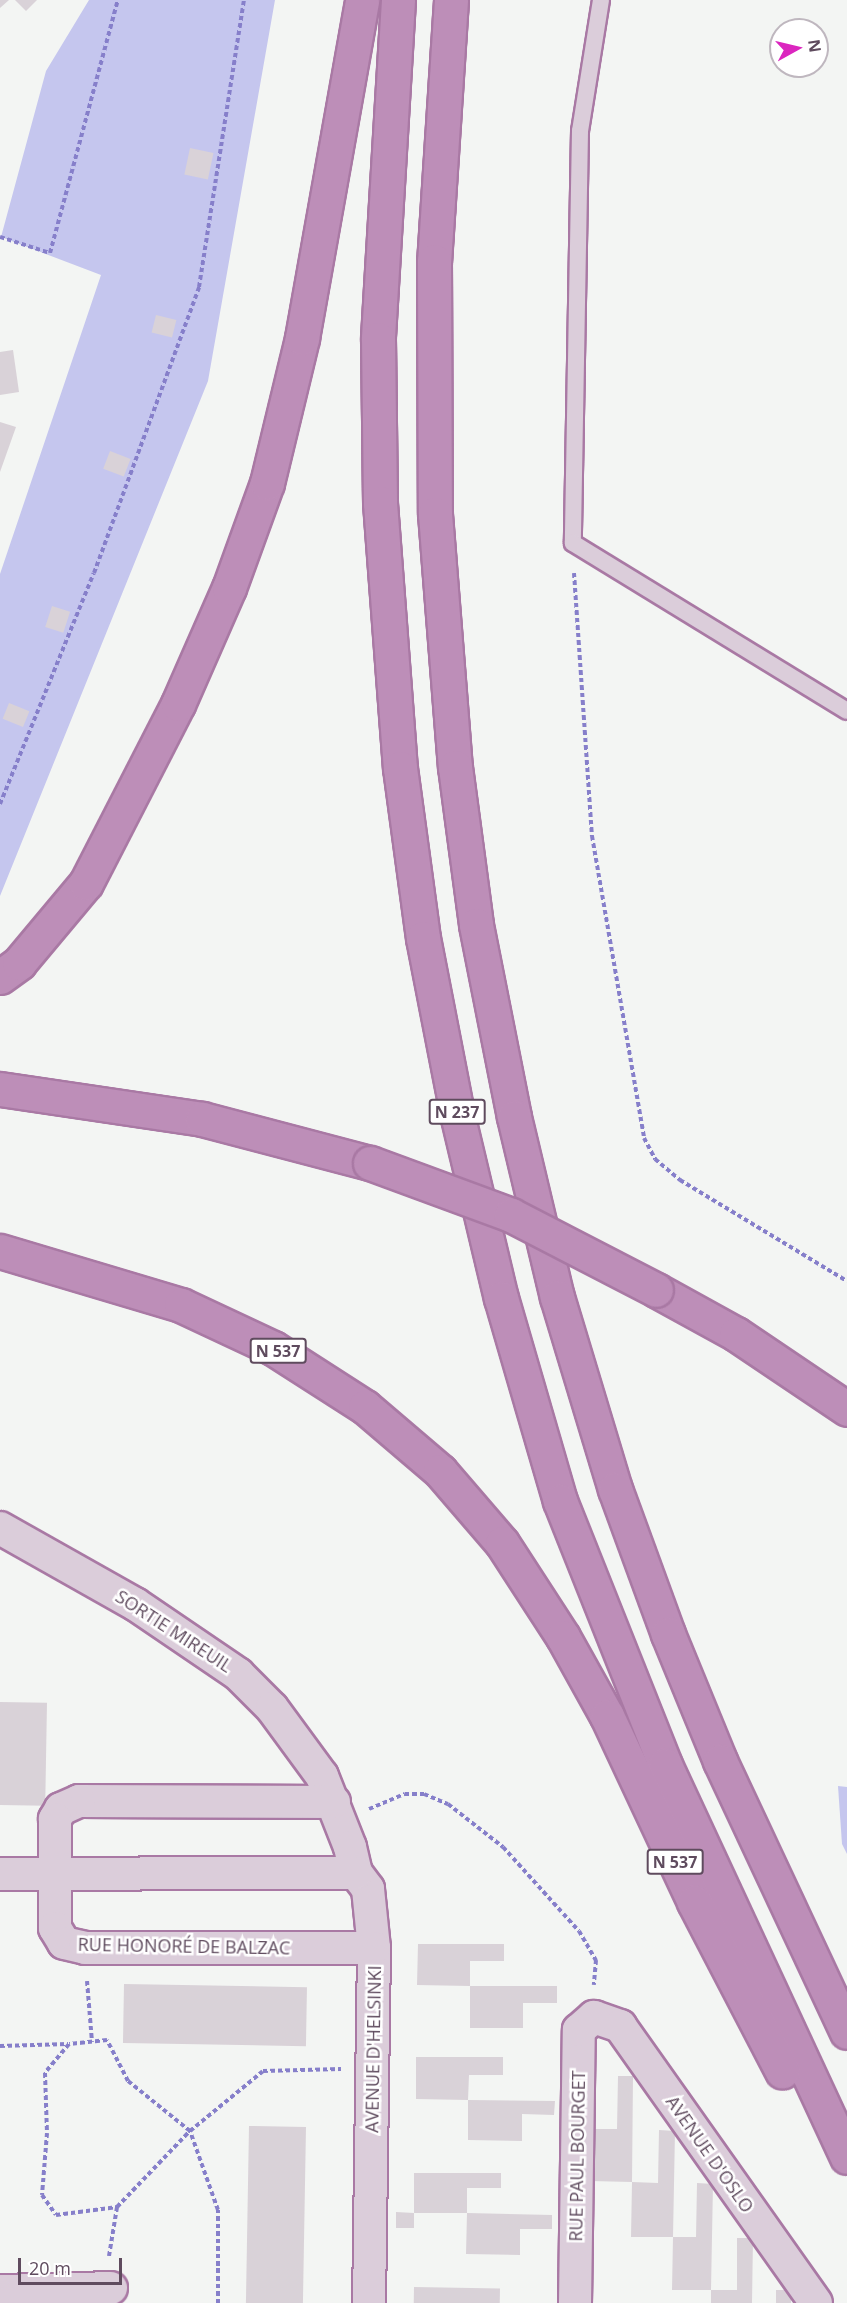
<!DOCTYPE html>
<meta charset="utf-8">
<style>
body{margin:0}
#map{position:relative;width:847px;height:2303px;overflow:hidden;background:#f3f5f3;font-family:"Open Sans",sans-serif}
div>[style]{position:absolute}
.green>*{inset:0;background:#c5c6ee}
.building>*{inset:0;background:#d9d2d8;transform-origin:0 0}
.path>*{height:4px;margin-top:-2px;transform-origin:0;background:repeating-linear-gradient(90deg,#867fca 0 4.5px,transparent 0 7.5px)}
.roads{filter:drop-shadow(2px 0 #a979a4) drop-shadow(-2px 0 #a979a4) drop-shadow(0 2px #a979a4) drop-shadow(0 -2px #a979a4)}
.lane>*{height:16px;margin:-8px;padding:0 8px;transform-origin:8px;border-radius:8px;background:#dbcdda}
.street>*{height:32px;margin:-16px;padding:0 16px;transform-origin:16px;border-radius:16px;background:#dbcdda}
.highway>*{height:33px;margin:-16.5px;padding:0 16.5px;transform-origin:16.5px;border-radius:16.5px;background:#bd8eb8}
.bridges{filter:drop-shadow(2px 0 #a979a4) drop-shadow(-2px 0 #a979a4) drop-shadow(0 2px #a979a4) drop-shadow(0 -2px #a979a4)}
.highway-bridge>*{height:33px;margin:-16.5px;padding:0 16.5px;transform-origin:16.5px;border-radius:16.5px;background:#bd8eb8}
span{translate:-50% -50%;white-space:nowrap;text-align:center;line-height:1.15;-webkit-text-stroke:5px #fff;paint-order:stroke}
.shield-label span{padding:2px 4px;background:#fff;border:2px solid;border-radius:4px;-webkit-text-stroke-width:0}
.shield-label{font-size:16px;color:#5f4b5e;font-weight:700}
.street-label{font-size:18px;color:#5f4b5e}
.north{position:absolute;left:769px;top:18px;width:60px;height:60px;box-sizing:border-box;background:#fff;border:2px solid #bfb7bf;border-radius:50%;rotate:82deg;font-size:16px;font-weight:700;line-height:24px;text-align:center;color:#5f4b5e}
.north::after{content:'';display:block;margin:auto;width:21px;height:27px;background:#db26bf;clip-path:polygon(50% 0,100% 100%,50% 72%,0 100%)}
.scale{position:absolute;left:18px;top:2258px;width:104px;height:27px;box-sizing:border-box;border:3px solid #5f4b5e;border-top:0;padding-left:8px;font-size:18px;line-height:21px;white-space:nowrap;color:#5f4b5e;-webkit-text-stroke:4px #fff;paint-order:stroke}
</style>
<div id="map">
<div class="green">
<i style="clip-path:polygon(89px 0,275px 0,208px 381px,0 896px,0 574px,101px 275px,1px 237px,46px 71px)"></i>
<i style="clip-path:polygon(838px 1786px,847px 1787px,847px 1854px,842px 1844px)"></i>
</div>
<div class="building">
<i style="clip-path:polygon(0 0,9px 0,0 8px)"></i>
<i style="clip-path:polygon(15px 0,37px 0,26px 11px)"></i>
<i style="left:190px;top:148px;width:24px;height:27px;rotate:12deg"></i>
<i style="left:156px;top:315px;width:21px;height:18px;rotate:14deg"></i>
<i style="clip-path:polygon(13px 350px,19px 392px,0 395px,0 352px)"></i>
<i style="clip-path:polygon(0 422px,16px 427px,0 472px)"></i>
<i style="left:110px;top:451px;width:22px;height:19px;rotate:21deg"></i>
<i style="left:52px;top:606px;width:19px;height:22px;rotate:18deg"></i>
<i style="left:9px;top:703px;width:22px;height:17px;rotate:22deg"></i>
<i style="left:0;top:1702px;width:47px;height:103px;rotate:1deg"></i>
<i style="clip-path:polygon(418px 1944px,504px 1944px,504px 1961px,470px 1961px,470px 1986px,417px 1985px)"></i>
<i style="left:124px;top:1984px;width:183px;height:59px;rotate:1deg"></i>
<i style="clip-path:polygon(470px 1986px,557px 1986px,557px 2003px,523px 2003px,523px 2028px,470px 2028px)"></i>
<i style="clip-path:polygon(416px 2057px,503px 2057px,503px 2075px,469px 2075px,468px 2100px,416px 2099px)"></i>
<i style="clip-path:polygon(618px 2076px,633px 2076px,632px 2182px,658px 2183px,659px 2130px,675px 2131px,673px 2237px,696px 2237px,697px 2183px,713px 2184px,711px 2290px,672px 2290px,673px 2237px,631px 2237px,632px 2182px,590px 2181px,591px 2129px,617px 2129px)"></i>
<i style="clip-path:polygon(468px 2100px,555px 2101px,554px 2115px,522px 2114px,522px 2141px,468px 2140px)"></i>
<i style="left:249px;top:2126px;width:57px;height:177px;rotate:1deg"></i>
<i style="clip-path:polygon(414px 2173px,501px 2173px,501px 2188px,467px 2188px,467px 2213px,552px 2215px,552px 2229px,520px 2229px,520px 2255px,466px 2254px,467px 2213px,414px 2213px,414px 2228px,396px 2228px,396px 2212px,414px 2213px)"></i>
<i style="clip-path:polygon(737px 2238px,753px 2238px,752px 2303px,711px 2303px,711px 2290px,737px 2290px)"></i>
<i style="left:414px;top:2287px;width:86px;height:16px;rotate:1deg"></i>
<i style="left:776px;top:2290px;width:15px;height:13px"></i>
</div>
<div class="path">
<i style="left:0;top:237px;width:52px;rotate:17.7deg"></i>
<i style="left:50px;top:253px;width:262px;rotate:-75deg"></i>
<i style="left:574px;top:573px;width:264px;rotate:86.1deg"></i>
<i style="left:592px;top:836px;width:306px;rotate:80.2deg"></i>
<i style="left:644px;top:1138px;width:24px;rotate:62deg"></i>
<i style="left:655px;top:1159px;width:33px;rotate:40deg"></i>
<i style="left:680px;top:1180px;width:195px;rotate:31.2deg"></i>
<i style="left:0;top:804px;width:249px;rotate:-67.9deg"></i>
<i style="left:94px;top:573px;width:305px;rotate:-69.8deg"></i>
<i style="left:199px;top:287px;width:291px;rotate:-81.1deg"></i>
<i style="left:369px;top:1809px;width:39px;rotate:-23deg"></i>
<i style="left:405px;top:1794px;width:19px"></i>
<i style="left:424px;top:1794px;width:26px;rotate:23deg"></i>
<i style="left:448px;top:1804px;width:70px;rotate:38deg"></i>
<i style="left:503px;top:1847px;width:113px;rotate:47.9deg"></i>
<i style="left:579px;top:1931px;width:34px;rotate:60deg"></i>
<i style="left:596px;top:1960px;width:25px;rotate:95deg"></i>
<i style="left:87px;top:1981px;width:61px;rotate:85.3deg"></i>
<i style="left:0;top:2046px;width:68px;rotate:-1.7deg"></i>
<i style="left:109px;top:2256px;width:50px;rotate:-80.7deg"></i>
<i style="left:218px;top:2303px;width:93px;rotate:-90deg"></i>
<i style="left:218px;top:2210px;width:84px;rotate:-109.5deg"></i>
<i style="left:190px;top:2131px;width:80px;rotate:-141.1deg"></i>
<i style="left:128px;top:2081px;width:46px;rotate:-117.1deg"></i>
<i style="left:107px;top:2040px;width:38px;rotate:174deg"></i>
<i style="left:69px;top:2044px;width:38px;rotate:130deg"></i>
<i style="left:45px;top:2073px;width:60px;rotate:88.1deg"></i>
<i style="left:47px;top:2133px;width:62px;rotate:94.6deg"></i>
<i style="left:42px;top:2195px;width:24px;rotate:55deg"></i>
<i style="left:56px;top:2215px;width:62px;rotate:-7.5deg"></i>
<i style="left:117px;top:2207px;width:105px;rotate:-46.2deg"></i>
<i style="left:190px;top:2131px;width:94px;rotate:-39.4deg"></i>
<i style="left:263px;top:2071px;width:78px;rotate:-1.5deg"></i>
</div>
<div class="roads">
<div class="lane">
<i style="left:601px;top:0;width:133px;rotate:99.1deg"></i>
<i style="left:580px;top:131px;width:412px;rotate:91deg"></i>
<i style="left:573px;top:543px;width:321px;rotate:31.5deg"></i>
</div>
<div class="street">
<i style="left:0;top:1528px;width:155px;rotate:29.4deg"></i>
<i style="left:135px;top:1604px;width:125px;rotate:34.2deg"></i>
<i style="left:238px;top:1674px;width:48px;rotate:45deg"></i>
<i style="left:272px;top:1708px;width:84px;rotate:53.7deg"></i>
<i style="left:322px;top:1776px;width:76px;rotate:68.5deg"></i>
<i style="left:350px;top:1847px;width:27px;rotate:77deg"></i>
<i style="left:356px;top:1873px;width:20px;rotate:53deg"></i>
<i style="left:368px;top:1889px;width:59px;rotate:84.2deg"></i>
<i style="left:374px;top:1948px;width:355px;rotate:90.8deg"></i>
<i style="left:334px;top:1802px;width:255px;rotate:-179.8deg"></i>
<i style="left:79px;top:1801px;width:20px;rotate:156deg"></i>
<i style="left:61px;top:1809px;width:12px;rotate:121deg"></i>
<i style="left:55px;top:1819px;width:109px;rotate:90deg"></i>
<i style="left:55px;top:1928px;width:17px;rotate:59deg"></i>
<i style="left:64px;top:1943px;width:22px;rotate:13deg"></i>
<i style="left:85px;top:1948px;width:289px"></i>
<i style="left:0;top:1874px;width:356px;rotate:-0.2deg"></i>
<i style="left:0;top:2291px;width:111px;rotate:-1.5deg"></i>
<i style="left:575px;top:2303px;width:273px;rotate:-89.2deg"></i>
<i style="left:579px;top:2030px;width:20px;rotate:-41deg"></i>
<i style="left:594px;top:2017px;width:28px;rotate:19deg"></i>
<i style="left:620px;top:2026px;width:339px;rotate:54.7deg"></i>
</div>
<div class="highway">
<i style="left:398px;top:0;width:340px;rotate:93.4deg"></i>
<i style="left:378px;top:339px;width:164px;rotate:89.3deg"></i>
<i style="left:380px;top:503px;width:266px;rotate:85.7deg"></i>
<i style="left:400px;top:768px;width:172px;rotate:82.3deg"></i>
<i style="left:423px;top:938px;width:183px;rotate:79deg"></i>
<i style="left:458px;top:1118px;width:185px;rotate:76.6deg"></i>
<i style="left:501px;top:1298px;width:211px;rotate:73.8deg"></i>
<i style="left:560px;top:1501px;width:284px;rotate:68.3deg"></i>
<i style="left:665px;top:1765px;width:432px;rotate:65.1deg"></i>
<i style="left:451px;top:0;width:262px;rotate:93.7deg"></i>
<i style="left:434px;top:261px;width:253px;rotate:89.8deg"></i>
<i style="left:435px;top:514px;width:254px;rotate:85.5deg"></i>
<i style="left:455px;top:767px;width:159px;rotate:82.4deg"></i>
<i style="left:476px;top:925px;width:196px;rotate:78.8deg"></i>
<i style="left:514px;top:1117px;width:185px;rotate:76.6deg"></i>
<i style="left:557px;top:1297px;width:201px;rotate:73.2deg"></i>
<i style="left:615px;top:1489px;width:154px;rotate:69.9deg"></i>
<i style="left:668px;top:1634px;width:137px;rotate:67.7deg"></i>
<i style="left:720px;top:1761px;width:299px;rotate:64.9deg"></i>
<i style="left:0;top:977px;width:24px;rotate:-36deg"></i>
<i style="left:19px;top:963px;width:104px;rotate:-50.1deg"></i>
<i style="left:86px;top:883px;width:201px;rotate:-62.8deg"></i>
<i style="left:178px;top:704px;width:127px;rotate:-66.3deg"></i>
<i style="left:229px;top:588px;width:112px;rotate:-70.1deg"></i>
<i style="left:267px;top:483px;width:149px;rotate:-76.4deg"></i>
<i style="left:302px;top:338px;width:343px;rotate:-79.9deg"></i>
<i style="left:0;top:1089px;width:204px;rotate:8.4deg"></i>
<i style="left:202px;top:1119px;width:174px;rotate:14.7deg"></i>
<i style="left:0;top:1251px;width:189px;rotate:16.6deg"></i>
<i style="left:181px;top:1305px;width:102px;rotate:25.1deg"></i>
<i style="left:273px;top:1348px;width:109px;rotate:32.7deg"></i>
<i style="left:365px;top:1407px;width:99px;rotate:40.5deg"></i>
<i style="left:440px;top:1471px;width:95px;rotate:49.3deg"></i>
<i style="left:502px;top:1543px;width:112px;rotate:57deg"></i>
<i style="left:563px;top:1637px;width:90px;rotate:60.9deg"></i>
<i style="left:607px;top:1716px;width:205px;rotate:64.9deg"></i>
<i style="left:694px;top:1902px;width:191px;rotate:62.5deg"></i>
<i style="left:656px;top:1290px;width:91px;rotate:28.8deg"></i>
<i style="left:736px;top:1334px;width:134px;rotate:34deg"></i>
</div>
</div>
<div class="bridges">
<div class="highway-bridge">
<i style="left:370px;top:1163px;width:150px;rotate:20.2deg"></i>
<i style="left:511px;top:1215px;width:163px;rotate:27.3deg"></i>
</div>
</div>
<div class="shield-label">
<span style="left:457px;top:1112px">N 237</span>
<span style="left:278px;top:1351px">N 537</span>
<span style="left:675px;top:1862px">N 537</span>
</div>
<div class="street-label">
<span style="left:174px;top:1631px;rotate:33deg">SORTIE MIREUIL</span>
<span style="left:184px;top:1946px;rotate:1deg">RUE HONORÉ DE BALZAC</span>
<span style="left:373px;top:2049px;rotate:-89deg">AVENUE D'HELSINKI</span>
<span style="left:710px;top:2154px;rotate:55deg">AVENUE D'OSLO</span>
<span style="left:577px;top:2156px;rotate:-89deg">RUE PAUL BOURGET</span>
</div>
<div class="north">N</div>
<div class="scale">20 m</div>
</div>
